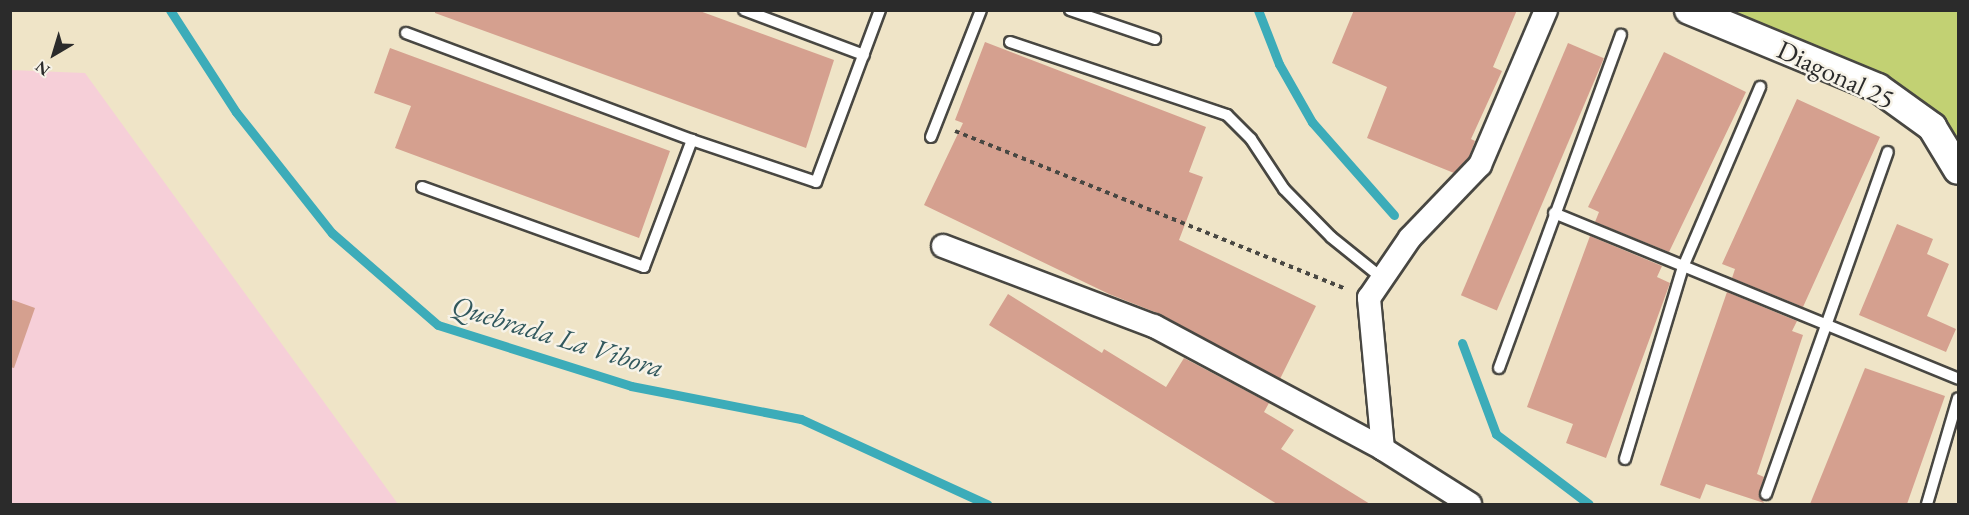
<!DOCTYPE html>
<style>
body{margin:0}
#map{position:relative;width:1969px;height:515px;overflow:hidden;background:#efe4c7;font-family:"EB Garamond",serif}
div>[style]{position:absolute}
.built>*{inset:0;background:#f6cfd8}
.green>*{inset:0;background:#c2d173}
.stream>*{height:9px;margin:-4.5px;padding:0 4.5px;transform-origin:4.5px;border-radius:4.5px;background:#3cacb9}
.building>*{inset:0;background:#d5a08f;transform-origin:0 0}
.path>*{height:4px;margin-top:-2px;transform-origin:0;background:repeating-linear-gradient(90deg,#484742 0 4.5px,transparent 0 9px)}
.roads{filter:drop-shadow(2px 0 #484742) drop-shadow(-2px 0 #484742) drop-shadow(0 2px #484742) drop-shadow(0 -2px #484742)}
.service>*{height:10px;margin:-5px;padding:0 5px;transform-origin:5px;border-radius:5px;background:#fff}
.minor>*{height:22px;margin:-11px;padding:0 11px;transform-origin:11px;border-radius:11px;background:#fff}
.tertiary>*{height:28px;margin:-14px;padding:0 14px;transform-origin:14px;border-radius:14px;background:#fff}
span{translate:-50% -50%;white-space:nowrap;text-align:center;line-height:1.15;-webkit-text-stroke:5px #f7f3e8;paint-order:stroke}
.street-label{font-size:27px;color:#2b2b2b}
.water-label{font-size:28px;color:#31585d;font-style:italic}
.frame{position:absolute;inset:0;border:12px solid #2b2b2b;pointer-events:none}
.north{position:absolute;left:24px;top:24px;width:60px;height:60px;-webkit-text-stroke:4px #f7f3e8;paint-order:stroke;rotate:218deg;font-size:16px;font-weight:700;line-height:24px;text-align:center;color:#2b2b2b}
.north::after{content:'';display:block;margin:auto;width:21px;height:27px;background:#2b2b2b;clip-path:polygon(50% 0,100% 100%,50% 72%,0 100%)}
</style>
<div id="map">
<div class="built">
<i style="clip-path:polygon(11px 70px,85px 73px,398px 504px,11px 504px)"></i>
</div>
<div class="green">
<i style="clip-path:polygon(1689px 11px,1958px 11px,1958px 170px,1932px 127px)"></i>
</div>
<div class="stream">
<i style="left:170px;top:10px;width:121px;rotate:57.1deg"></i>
<i style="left:236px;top:112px;width:154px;rotate:51.6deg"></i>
<i style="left:332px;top:233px;width:140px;rotate:41deg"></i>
<i style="left:438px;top:325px;width:202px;rotate:17.5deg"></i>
<i style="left:631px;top:386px;width:173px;rotate:11deg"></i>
<i style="left:801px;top:419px;width:205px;rotate:24.6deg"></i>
<i style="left:1258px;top:10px;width:58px;rotate:68.7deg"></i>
<i style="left:1279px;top:64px;width:67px;rotate:60.4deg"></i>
<i style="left:1312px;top:122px;width:124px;rotate:48.6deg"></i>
<i style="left:1462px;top:343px;width:97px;rotate:69.5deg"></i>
<i style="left:1496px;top:434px;width:116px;rotate:37deg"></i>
</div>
<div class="building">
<i style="clip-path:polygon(435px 10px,697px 10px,834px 60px,806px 148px,435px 13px)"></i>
<i style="clip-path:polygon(1354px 10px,1517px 10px,1493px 67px,1502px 71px,1471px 139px,1475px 141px,1469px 157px,1454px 173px,1367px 138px,1387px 87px,1332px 63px)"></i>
<i style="clip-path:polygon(985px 42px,1206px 127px,1189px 172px,1203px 177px,1179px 240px,1316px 306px,1280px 379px,1160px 314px,1109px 294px,924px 205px,963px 123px,955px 120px)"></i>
<i style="left:1568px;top:43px;width:39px;height:274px;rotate:23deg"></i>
<i style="clip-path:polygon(390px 48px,670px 151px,639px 238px,395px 148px,411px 106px,374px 93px)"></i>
<i style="clip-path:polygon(1664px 52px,1746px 92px,1669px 252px,1595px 222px,1599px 212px,1588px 207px)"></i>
<i style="clip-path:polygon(1797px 99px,1880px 137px,1803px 307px,1732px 278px,1735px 269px,1722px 264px)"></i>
<i style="clip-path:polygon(1897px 224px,1933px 239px,1927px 254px,1949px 264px,1927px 316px,1956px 329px,1946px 352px,1859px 315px)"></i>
<i style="clip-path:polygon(1590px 236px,1662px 266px,1657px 277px,1670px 283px,1606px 458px,1566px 443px,1573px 424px,1527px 407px)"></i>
<i style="clip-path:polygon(1727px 292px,1797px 321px,1792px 331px,1803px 335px,1757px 474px,1764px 477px,1759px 495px,1764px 503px,1706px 484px,1700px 499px,1660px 485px)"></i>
<i style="clip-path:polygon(1008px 294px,1102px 353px,1104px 349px,1166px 387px,1184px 358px,1269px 403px,1264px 412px,1294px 430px,1281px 449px,1370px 504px,1277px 504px,989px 325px)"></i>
<i style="clip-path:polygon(10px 299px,35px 308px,14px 368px,10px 367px)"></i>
<i style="clip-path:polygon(1865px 368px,1945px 396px,1907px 504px,1810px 504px)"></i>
</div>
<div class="path">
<i style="left:955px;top:131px;width:422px;rotate:22deg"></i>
</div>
<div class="roads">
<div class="service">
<i style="left:744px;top:10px;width:128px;rotate:20.6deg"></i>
<i style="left:1070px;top:10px;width:90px;rotate:18.8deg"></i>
<i style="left:406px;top:33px;width:305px;rotate:20.5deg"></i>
<i style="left:692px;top:140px;width:131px;rotate:18.7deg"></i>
<i style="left:816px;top:182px;width:184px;rotate:-69.6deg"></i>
<i style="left:1010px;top:42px;width:229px;rotate:18.6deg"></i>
<i style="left:1227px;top:115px;width:34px;rotate:45deg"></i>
<i style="left:1251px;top:139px;width:60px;rotate:56.6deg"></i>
<i style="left:1284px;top:189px;width:67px;rotate:45.6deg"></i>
<i style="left:1331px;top:237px;width:65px;rotate:38.8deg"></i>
<i style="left:931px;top:137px;width:136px;rotate:-68.5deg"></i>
<i style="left:422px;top:187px;width:236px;rotate:19.8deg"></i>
<i style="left:644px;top:267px;width:136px;rotate:-69.3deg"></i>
<i style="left:1554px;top:213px;width:437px;rotate:22.3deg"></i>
<i style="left:1499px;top:368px;width:355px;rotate:-69.9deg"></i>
<i style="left:1625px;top:459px;width:201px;rotate:-73.2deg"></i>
<i style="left:1683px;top:267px;width:196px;rotate:-66.8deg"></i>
<i style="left:1766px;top:494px;width:363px;rotate:-70.4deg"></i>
<i style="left:1927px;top:504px;width:110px;rotate:-73.7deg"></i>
</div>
<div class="minor">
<i style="left:943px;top:246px;width:226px;rotate:20.8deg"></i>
<i style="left:1154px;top:326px;width:260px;rotate:28.2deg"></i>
<i style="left:1383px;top:449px;width:103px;rotate:32.3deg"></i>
<i style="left:1383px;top:449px;width:152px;rotate:-95.3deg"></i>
<i style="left:1369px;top:298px;width:73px;rotate:-55.7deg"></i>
<i style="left:1410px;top:238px;width:101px;rotate:-46.2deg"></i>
<i style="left:1480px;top:165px;width:168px;rotate:-66.9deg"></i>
</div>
<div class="tertiary">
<i style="left:1689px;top:10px;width:204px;rotate:22.4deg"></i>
<i style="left:1878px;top:88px;width:67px;rotate:35.8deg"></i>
<i style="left:1932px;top:127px;width:50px;rotate:58.8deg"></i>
</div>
</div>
<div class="street-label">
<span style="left:1836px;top:74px;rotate:25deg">Diagonal 25</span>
</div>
<div class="water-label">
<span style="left:558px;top:336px;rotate:17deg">Quebrada La Vibora</span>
</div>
<div class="frame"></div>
<div class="north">N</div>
</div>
